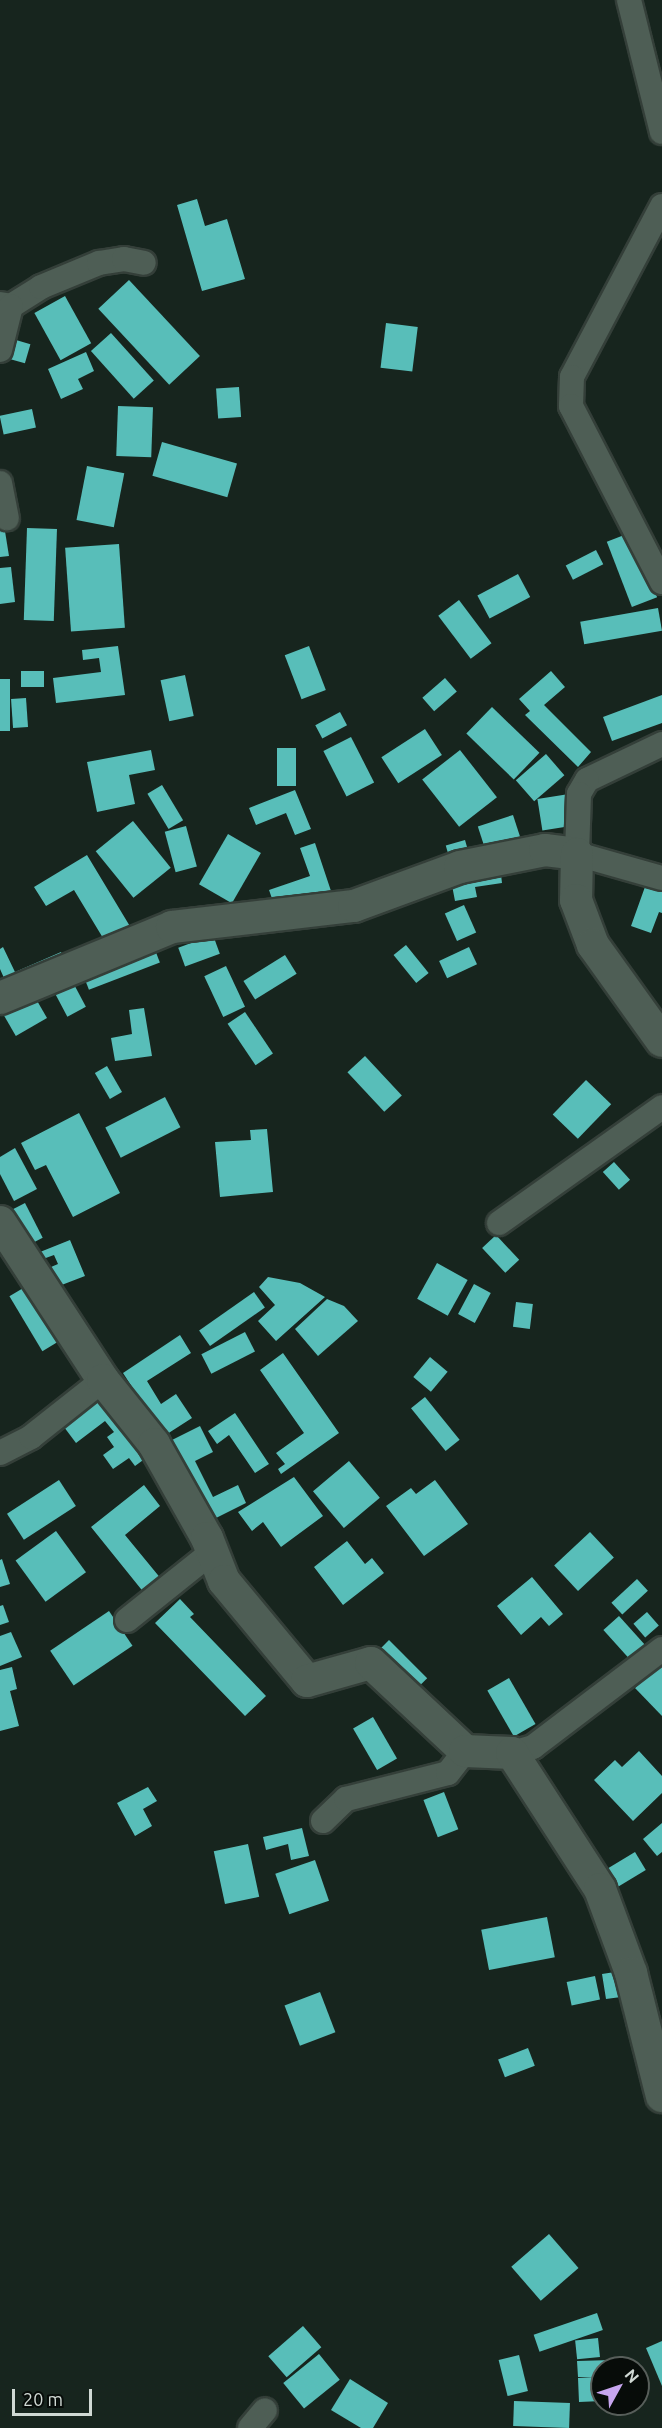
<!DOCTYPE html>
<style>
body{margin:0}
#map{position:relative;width:662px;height:2428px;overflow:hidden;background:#17251e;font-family:Ubuntu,sans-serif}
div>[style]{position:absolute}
.building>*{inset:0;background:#58beb9;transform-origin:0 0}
.roads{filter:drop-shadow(2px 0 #343f39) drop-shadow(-2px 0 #343f39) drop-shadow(0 2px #343f39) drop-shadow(0 -2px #343f39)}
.minor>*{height:24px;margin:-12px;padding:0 12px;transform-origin:12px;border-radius:12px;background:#4e5e55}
.tertiary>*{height:32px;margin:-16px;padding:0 16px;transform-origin:16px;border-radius:16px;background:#4e5e55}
span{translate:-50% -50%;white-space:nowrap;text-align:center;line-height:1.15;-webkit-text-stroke:6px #070c09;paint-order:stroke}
.north{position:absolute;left:590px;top:2356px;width:60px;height:60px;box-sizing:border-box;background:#070c09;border:2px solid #575e5a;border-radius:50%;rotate:50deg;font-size:16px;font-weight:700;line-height:24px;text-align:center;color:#d0d9d4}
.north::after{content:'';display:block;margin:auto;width:21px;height:27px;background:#c7a6ef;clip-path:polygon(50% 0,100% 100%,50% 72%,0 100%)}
.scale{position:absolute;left:12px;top:2389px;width:80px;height:27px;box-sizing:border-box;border:3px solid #d0d9d4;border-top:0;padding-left:8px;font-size:18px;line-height:21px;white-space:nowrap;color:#d0d9d4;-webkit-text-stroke:4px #070c09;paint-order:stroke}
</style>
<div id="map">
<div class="building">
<i style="clip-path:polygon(197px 199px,205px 226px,227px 219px,245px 279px,202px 291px,177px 205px)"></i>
<i style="left:129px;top:280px;width:104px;height:42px;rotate:47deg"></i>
<i style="left:65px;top:296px;width:54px;height:35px;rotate:61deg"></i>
<i style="left:386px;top:323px;width:32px;height:45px;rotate:7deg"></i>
<i style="left:111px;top:333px;width:64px;height:27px;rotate:48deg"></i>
<i style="left:16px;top:340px;width:15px;height:20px;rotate:16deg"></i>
<i style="clip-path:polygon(86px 352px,94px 371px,78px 379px,83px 389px,61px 399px,48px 369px)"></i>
<i style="left:239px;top:387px;width:30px;height:23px;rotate:86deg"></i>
<i style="left:118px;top:406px;width:35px;height:50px;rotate:2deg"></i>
<i style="left:32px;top:409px;width:19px;height:33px;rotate:78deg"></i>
<i style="left:162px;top:442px;width:78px;height:35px;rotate:16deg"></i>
<i style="left:87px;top:466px;width:38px;height:55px;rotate:11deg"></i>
<i style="clip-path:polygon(0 500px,9px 556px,0 557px)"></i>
<i style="left:27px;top:528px;width:30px;height:92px;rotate:2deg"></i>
<i style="left:632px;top:532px;width:70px;height:27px;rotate:69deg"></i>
<i style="left:119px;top:544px;width:84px;height:54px;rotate:86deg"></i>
<i style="left:596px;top:550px;width:16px;height:34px;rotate:63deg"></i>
<i style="clip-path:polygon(11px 567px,15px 602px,0 604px,0 568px)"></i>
<i style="left:518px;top:574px;width:26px;height:46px;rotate:62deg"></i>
<i style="left:459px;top:600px;width:54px;height:26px;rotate:53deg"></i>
<i style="left:658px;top:608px;width:23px;height:79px;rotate:80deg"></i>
<i style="clip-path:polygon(118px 646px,125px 695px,56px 703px,53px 678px,101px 672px,99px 658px,83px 660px,82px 650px)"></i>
<i style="left:309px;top:646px;width:47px;height:26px;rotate:69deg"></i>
<i style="left:21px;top:671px;width:23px;height:16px"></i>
<i style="clip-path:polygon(551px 671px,565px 687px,544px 705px,591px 752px,578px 767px,525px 715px,530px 711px,519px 699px)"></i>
<i style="left:185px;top:675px;width:42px;height:25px;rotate:78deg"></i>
<i style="left:445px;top:678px;width:18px;height:30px;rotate:49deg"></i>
<i style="left:0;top:679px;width:10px;height:52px"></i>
<i style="clip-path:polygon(662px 695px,662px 723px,612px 741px,603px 717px)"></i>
<i style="left:26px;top:698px;width:29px;height:15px;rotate:86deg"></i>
<i style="left:492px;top:707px;width:66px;height:37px;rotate:44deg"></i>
<i style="left:340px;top:712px;width:15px;height:28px;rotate:62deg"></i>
<i style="left:425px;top:729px;width:31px;height:52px;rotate:57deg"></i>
<i style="left:351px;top:737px;width:51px;height:31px;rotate:63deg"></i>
<i style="left:277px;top:748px;width:19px;height:38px"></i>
<i style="clip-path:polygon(151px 750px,155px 770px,129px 775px,135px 804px,97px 812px,87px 762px)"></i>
<i style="left:460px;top:750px;width:60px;height:48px;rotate:52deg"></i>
<i style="left:546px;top:754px;width:28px;height:40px;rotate:49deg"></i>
<i style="left:162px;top:785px;width:41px;height:17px;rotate:59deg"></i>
<i style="clip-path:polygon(295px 790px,311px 829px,295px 835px,286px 813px,256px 825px,249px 808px)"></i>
<i style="left:569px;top:794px;width:32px;height:32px;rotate:81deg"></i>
<i style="left:513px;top:815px;width:25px;height:37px;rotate:72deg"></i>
<i style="left:133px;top:821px;width:60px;height:48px;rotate:51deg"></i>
<i style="left:186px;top:826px;width:42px;height:22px;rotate:75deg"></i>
<i style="left:228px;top:834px;width:38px;height:58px;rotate:30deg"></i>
<i style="left:465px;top:840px;width:18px;height:20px;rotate:74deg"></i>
<i style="clip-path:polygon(315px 843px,331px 891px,276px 910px,269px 890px,310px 876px,300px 848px)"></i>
<i style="clip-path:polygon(87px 855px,131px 928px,106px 943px,74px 890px,46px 906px,34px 887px)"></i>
<i style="clip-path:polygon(500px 866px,502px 883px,475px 887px,477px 897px,455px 901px,450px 875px)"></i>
<i style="clip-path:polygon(646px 884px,662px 890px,662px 913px,659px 912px,651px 933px,631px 926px)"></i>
<i style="left:464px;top:905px;width:30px;height:21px;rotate:66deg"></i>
<i style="left:213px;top:935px;width:20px;height:37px;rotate:70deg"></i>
<i style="left:152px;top:942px;width:22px;height:76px;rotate:69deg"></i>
<i style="left:406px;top:945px;width:36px;height:16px;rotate:51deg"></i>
<i style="clip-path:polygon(3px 947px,15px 972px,61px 952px,67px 966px,8px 987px,0 969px,0 949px)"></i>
<i style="left:469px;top:947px;width:19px;height:33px;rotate:65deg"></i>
<i style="left:285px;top:955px;width:22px;height:49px;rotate:58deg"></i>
<i style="left:226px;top:966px;width:45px;height:24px;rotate:65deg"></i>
<i style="left:69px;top:975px;width:36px;height:21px;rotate:62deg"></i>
<i style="left:32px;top:992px;width:30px;height:36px;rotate:60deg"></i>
<i style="clip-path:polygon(144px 1008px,152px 1056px,115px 1061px,111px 1038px,132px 1034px,129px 1010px)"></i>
<i style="left:245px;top:1012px;width:50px;height:21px;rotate:56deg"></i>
<i style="left:365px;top:1056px;width:54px;height:24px;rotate:47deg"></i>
<i style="left:107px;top:1066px;width:30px;height:14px;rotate:60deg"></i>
<i style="left:586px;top:1080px;width:35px;height:48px;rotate:44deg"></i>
<i style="left:165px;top:1097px;width:34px;height:67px;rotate:63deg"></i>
<i style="clip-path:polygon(79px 1113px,120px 1193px,73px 1217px,46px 1165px,35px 1170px,21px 1143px)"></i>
<i style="clip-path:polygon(267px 1129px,273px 1192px,220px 1197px,215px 1142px,251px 1140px,250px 1130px)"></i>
<i style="clip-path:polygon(15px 1148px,37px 1189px,14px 1201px,0 1174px,0 1157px)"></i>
<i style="left:614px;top:1162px;width:24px;height:15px;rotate:48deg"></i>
<i style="left:25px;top:1203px;width:39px;height:18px;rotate:63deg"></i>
<i style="left:496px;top:1235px;width:34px;height:19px;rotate:47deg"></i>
<i style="clip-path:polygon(70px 1240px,85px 1276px,59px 1286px,51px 1267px,58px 1264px,54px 1255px,43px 1259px,40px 1252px)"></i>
<i style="left:437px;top:1263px;width:35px;height:41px;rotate:29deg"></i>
<i style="clip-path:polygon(268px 1277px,300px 1283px,325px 1297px,276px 1341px,258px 1321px,275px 1305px,259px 1287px)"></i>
<i style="left:30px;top:1284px;width:64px;height:24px;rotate:59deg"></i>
<i style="left:474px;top:1284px;width:19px;height:34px;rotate:28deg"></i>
<i style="left:254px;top:1292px;width:19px;height:67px;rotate:55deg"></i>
<i style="clip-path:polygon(327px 1299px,344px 1306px,358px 1321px,318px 1356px,295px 1329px)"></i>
<i style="left:516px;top:1302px;width:17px;height:25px;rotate:7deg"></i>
<i style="left:245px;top:1332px;width:22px;height:49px;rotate:63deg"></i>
<i style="clip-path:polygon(180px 1335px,191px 1353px,147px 1381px,161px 1404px,176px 1394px,192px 1418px,164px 1436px,123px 1373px)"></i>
<i style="clip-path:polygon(283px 1353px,339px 1433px,281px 1474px,278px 1469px,285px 1464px,276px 1453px,304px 1433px,260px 1370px)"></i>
<i style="left:430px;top:1357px;width:23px;height:26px;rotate:40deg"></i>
<i style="clip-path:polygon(106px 1396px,150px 1455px,135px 1466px,129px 1458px,113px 1469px,103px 1455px,114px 1447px,107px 1437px,114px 1432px,105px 1421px,76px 1443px,64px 1427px)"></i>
<i style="left:425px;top:1397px;width:55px;height:18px;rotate:51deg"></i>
<i style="clip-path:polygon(235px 1413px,269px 1464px,255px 1473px,229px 1435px,217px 1444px,208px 1431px)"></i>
<i style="clip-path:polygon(200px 1426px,213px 1452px,195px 1461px,213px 1497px,238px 1485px,246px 1503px,208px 1522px,168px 1442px)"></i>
<i style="left:349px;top:1461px;width:48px;height:47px;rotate:50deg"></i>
<i style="clip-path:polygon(294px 1477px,323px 1516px,281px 1547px,263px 1522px,252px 1531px,238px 1512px)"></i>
<i style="left:59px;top:1480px;width:31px;height:62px;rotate:57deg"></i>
<i style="clip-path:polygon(435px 1480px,468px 1524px,424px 1556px,386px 1506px,411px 1488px,416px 1494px)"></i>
<i style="clip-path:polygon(144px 1485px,160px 1506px,125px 1535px,162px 1580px,145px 1594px,91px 1527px)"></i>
<i style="left:56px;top:1531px;width:51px;height:50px;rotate:54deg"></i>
<i style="left:590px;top:1532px;width:35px;height:49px;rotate:47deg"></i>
<i style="clip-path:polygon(347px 1541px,365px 1564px,372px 1558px,384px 1573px,343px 1605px,314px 1567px)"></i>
<i style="clip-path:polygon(2px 1559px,10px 1584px,0 1587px,0 1560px)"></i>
<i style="clip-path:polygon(532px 1577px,563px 1614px,549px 1626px,541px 1617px,521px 1635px,497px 1606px)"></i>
<i style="left:637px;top:1579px;width:16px;height:35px;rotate:47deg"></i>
<i style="clip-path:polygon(180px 1599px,194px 1614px,190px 1617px,266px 1696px,245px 1716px,155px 1623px)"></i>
<i style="clip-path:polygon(3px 1605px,9px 1622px,0 1625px,0 1606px)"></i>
<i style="left:109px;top:1611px;width:42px;height:71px;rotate:56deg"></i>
<i style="left:647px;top:1612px;width:18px;height:18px;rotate:49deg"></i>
<i style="left:619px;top:1616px;width:38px;height:21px;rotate:48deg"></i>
<i style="clip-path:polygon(11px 1632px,22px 1657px,0 1666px,0 1636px)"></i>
<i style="left:389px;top:1640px;width:54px;height:14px;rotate:45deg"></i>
<i style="clip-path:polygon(662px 1663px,662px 1716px,635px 1688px)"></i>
<i style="clip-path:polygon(12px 1667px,17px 1689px,10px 1691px,19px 1726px,0 1731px,0 1670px)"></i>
<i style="left:509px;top:1678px;width:53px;height:25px;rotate:60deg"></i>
<i style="left:373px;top:1717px;width:48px;height:23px;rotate:60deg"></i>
<i style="clip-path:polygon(639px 1751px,662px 1776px,662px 1793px,633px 1821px,594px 1780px,615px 1760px,622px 1767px)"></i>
<i style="clip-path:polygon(148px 1787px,157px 1801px,143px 1809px,152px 1826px,135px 1836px,117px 1803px)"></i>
<i style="left:444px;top:1792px;width:40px;height:22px;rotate:69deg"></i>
<i style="clip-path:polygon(662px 1823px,662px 1852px,657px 1856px,643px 1839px)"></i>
<i style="clip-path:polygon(302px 1828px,309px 1856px,291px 1860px,288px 1844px,266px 1850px,263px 1837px)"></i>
<i style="left:248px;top:1844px;width:54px;height:35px;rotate:78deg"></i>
<i style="left:635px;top:1852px;width:21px;height:43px;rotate:59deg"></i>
<i style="left:315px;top:1860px;width:43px;height:42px;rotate:71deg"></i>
<i style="left:547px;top:1917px;width:41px;height:67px;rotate:79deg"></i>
<i style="clip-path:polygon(628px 1970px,636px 2026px,626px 2027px,621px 1997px,606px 1999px,602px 1974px)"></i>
<i style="left:595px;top:1976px;width:24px;height:29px;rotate:78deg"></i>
<i style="left:320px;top:1992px;width:43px;height:38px;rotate:69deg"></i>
<i style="left:528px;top:2048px;width:19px;height:32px;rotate:69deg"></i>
<i style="left:549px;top:2234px;width:45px;height:50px;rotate:49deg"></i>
<i style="left:597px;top:2313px;width:18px;height:67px;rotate:71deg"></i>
<i style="left:303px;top:2326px;width:28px;height:46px;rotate:49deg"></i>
<i style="left:598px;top:2338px;width:19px;height:23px;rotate:84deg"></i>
<i style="clip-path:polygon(662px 2341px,662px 2386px,646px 2348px)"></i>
<i style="left:319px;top:2354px;width:33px;height:46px;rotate:51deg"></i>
<i style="left:519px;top:2355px;width:37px;height:21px;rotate:76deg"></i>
<i style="clip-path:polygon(612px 2360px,612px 2368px,602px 2368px,602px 2401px,579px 2402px,578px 2378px,594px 2377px,578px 2377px,577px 2361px)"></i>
<i style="clip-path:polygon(350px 2379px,388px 2403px,373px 2428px,361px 2428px,331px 2410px)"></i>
<i style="left:514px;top:2401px;width:56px;height:25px;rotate:2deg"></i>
</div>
<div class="roads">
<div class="minor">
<i style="left:629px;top:0;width:136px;rotate:76deg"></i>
<i style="left:662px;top:206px;width:193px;rotate:117.8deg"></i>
<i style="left:572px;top:377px;width:29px;rotate:92deg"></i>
<i style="left:571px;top:406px;width:198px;rotate:62.7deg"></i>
<i style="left:0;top:304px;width:11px;rotate:10deg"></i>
<i style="left:11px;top:306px;width:36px;rotate:-32deg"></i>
<i style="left:41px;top:287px;width:63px;rotate:-22.5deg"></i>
<i style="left:99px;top:263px;width:25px;rotate:-9deg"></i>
<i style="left:124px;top:259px;width:20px;rotate:11deg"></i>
<i style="left:0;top:350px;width:45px;rotate:-76deg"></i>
<i style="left:0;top:483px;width:36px;rotate:79deg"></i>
<i style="left:662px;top:744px;width:83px;rotate:154.4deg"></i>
<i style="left:587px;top:780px;width:16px;rotate:120deg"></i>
<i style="left:579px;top:794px;width:60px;rotate:91.9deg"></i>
<i style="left:577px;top:854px;width:88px;rotate:15.8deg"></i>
<i style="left:499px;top:1223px;width:200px;rotate:-35.4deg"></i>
<i style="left:0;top:1453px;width:35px;rotate:-27deg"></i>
<i style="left:31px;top:1437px;width:92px;rotate:-38.4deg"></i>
<i style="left:127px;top:1620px;width:107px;rotate:-38.6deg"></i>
<i style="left:512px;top:1753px;width:22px;rotate:-16deg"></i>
<i style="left:533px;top:1747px;width:162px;rotate:-37.2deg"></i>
<i style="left:323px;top:1821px;width:32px;rotate:-44deg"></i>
<i style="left:346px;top:1799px;width:105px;rotate:-14.3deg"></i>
<i style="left:448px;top:1773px;width:28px;rotate:-52deg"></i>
<i style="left:250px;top:2428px;width:23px;rotate:-50deg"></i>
</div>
<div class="tertiary">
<i style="left:0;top:998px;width:186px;rotate:-22.4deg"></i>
<i style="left:172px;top:927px;width:183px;rotate:-6.6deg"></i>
<i style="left:354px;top:906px;width:113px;rotate:-20.2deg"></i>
<i style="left:460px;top:867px;width:87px;rotate:-11.3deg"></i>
<i style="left:545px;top:850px;width:32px;rotate:7deg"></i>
<i style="left:577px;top:854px;width:46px;rotate:91.2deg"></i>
<i style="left:576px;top:900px;width:48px;rotate:69.3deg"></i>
<i style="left:593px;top:945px;width:118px;rotate:54.3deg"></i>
<i style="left:0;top:1222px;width:189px;rotate:56.9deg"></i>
<i style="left:103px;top:1380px;width:82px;rotate:51.4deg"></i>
<i style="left:154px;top:1444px;width:108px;rotate:60.6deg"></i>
<i style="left:207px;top:1538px;width:46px;rotate:68.4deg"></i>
<i style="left:224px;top:1581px;width:130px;rotate:50.3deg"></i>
<i style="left:307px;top:1681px;width:66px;rotate:-15.7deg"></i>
<i style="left:371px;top:1663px;width:129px;rotate:43.1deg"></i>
<i style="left:465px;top:1751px;width:47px;rotate:2.4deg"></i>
<i style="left:512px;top:1753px;width:162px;rotate:57.1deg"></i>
<i style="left:600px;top:1889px;width:90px;rotate:69.7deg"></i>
<i style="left:631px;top:1973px;width:127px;rotate:75.9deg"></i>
</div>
</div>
<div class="north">N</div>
<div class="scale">20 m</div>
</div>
